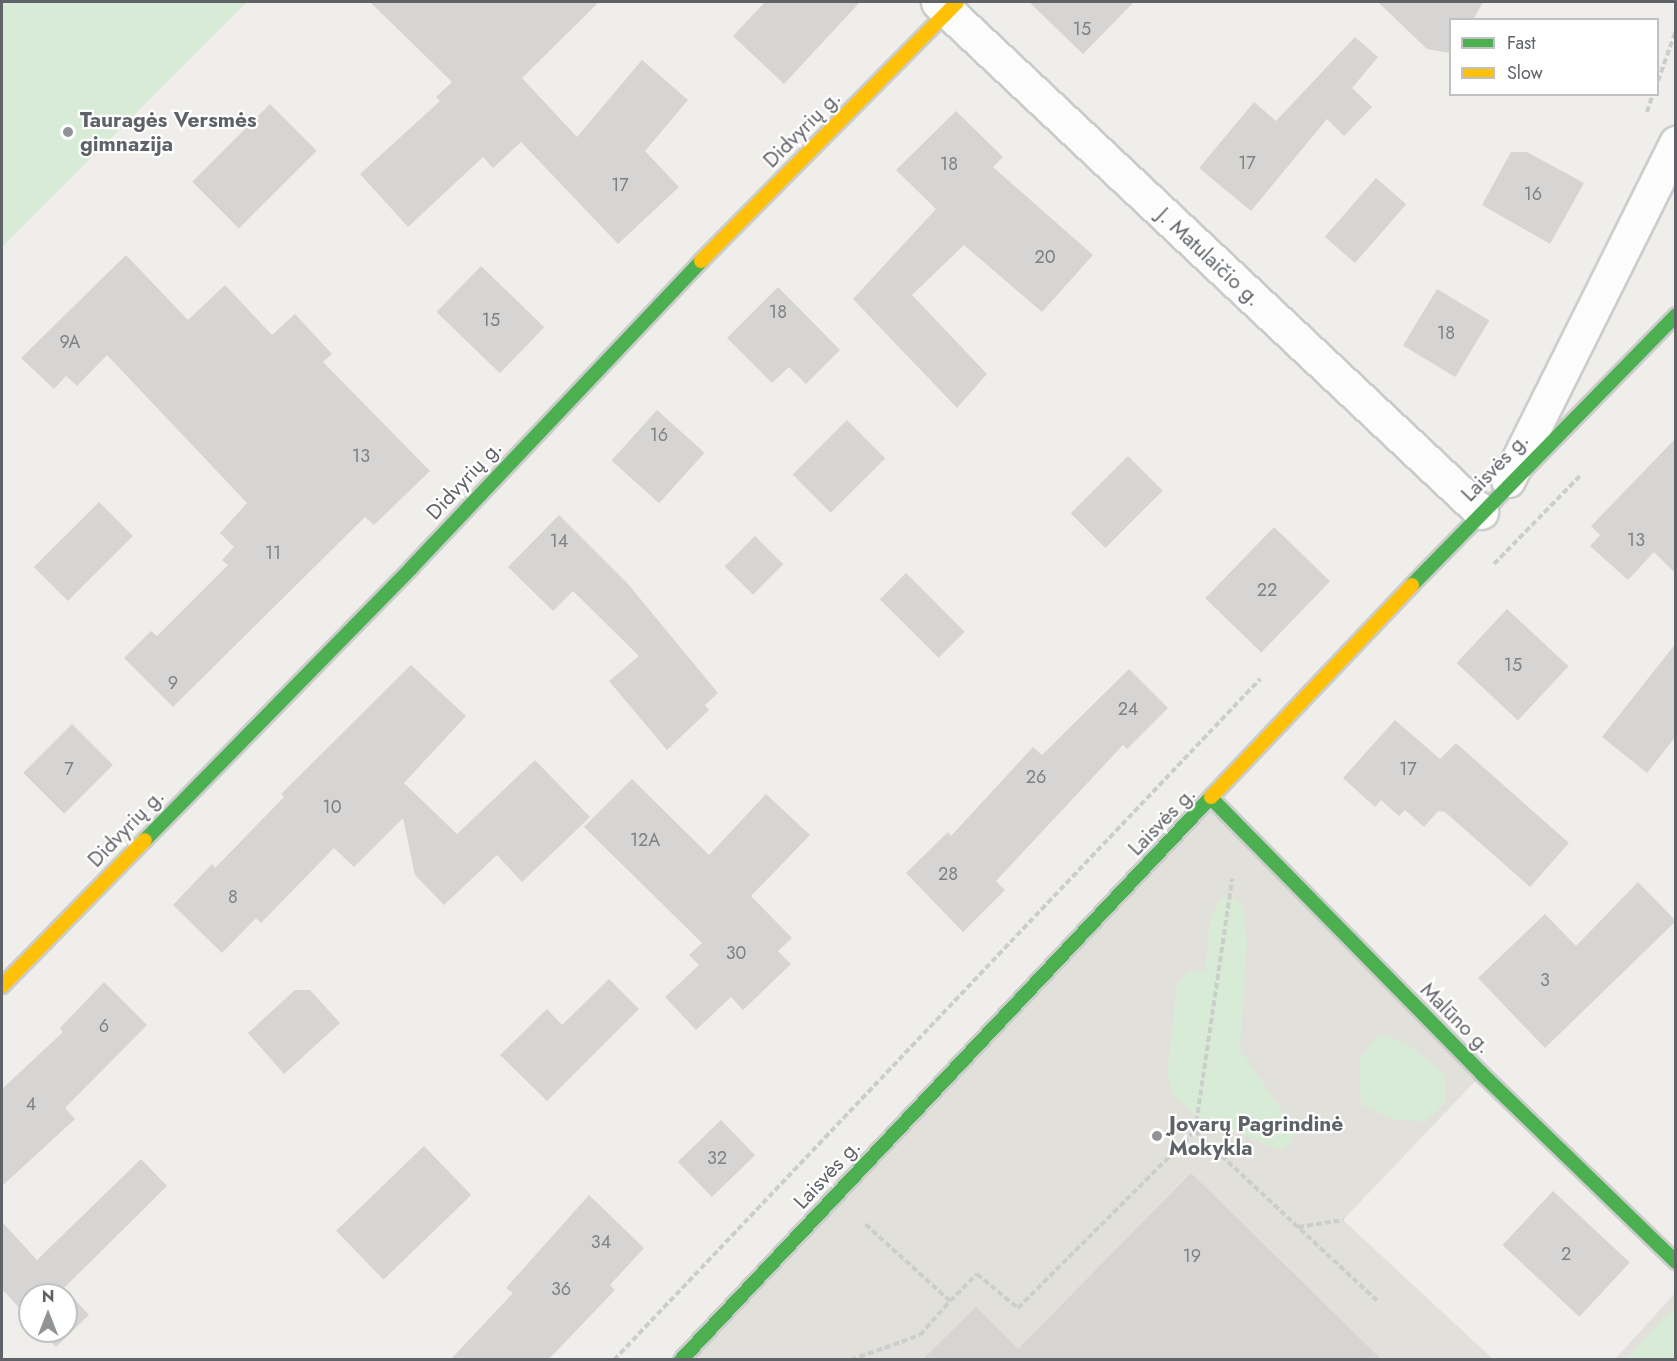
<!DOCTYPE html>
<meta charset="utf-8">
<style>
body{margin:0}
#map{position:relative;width:1677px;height:1361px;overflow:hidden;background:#efeeea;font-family:Jost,sans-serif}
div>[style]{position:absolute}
.education>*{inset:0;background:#e2e0da}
.green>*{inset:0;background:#d8ebd6}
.building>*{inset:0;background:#d6d5d3;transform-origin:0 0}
.path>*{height:4px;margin-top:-2px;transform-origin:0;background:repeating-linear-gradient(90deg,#cacfcc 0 6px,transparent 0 9px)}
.roads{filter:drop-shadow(2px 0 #cbcccc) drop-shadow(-2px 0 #cbcccc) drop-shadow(0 2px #cbcccc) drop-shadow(0 -2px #cbcccc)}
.street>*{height:33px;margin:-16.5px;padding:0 16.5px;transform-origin:16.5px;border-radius:16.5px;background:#fdfcfc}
.fast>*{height:14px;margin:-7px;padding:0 7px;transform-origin:7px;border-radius:7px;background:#4caf50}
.slow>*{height:14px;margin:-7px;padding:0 7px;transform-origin:7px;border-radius:7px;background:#ffc107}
.dots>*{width:16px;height:16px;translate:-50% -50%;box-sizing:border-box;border:3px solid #fff;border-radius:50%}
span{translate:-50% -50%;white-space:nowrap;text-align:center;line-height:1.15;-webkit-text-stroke:4.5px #fff;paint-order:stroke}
.number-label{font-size:18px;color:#7e8184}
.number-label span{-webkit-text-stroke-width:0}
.poi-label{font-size:21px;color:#5f6368;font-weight:700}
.left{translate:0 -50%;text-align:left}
.street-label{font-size:21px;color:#5f6368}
.frame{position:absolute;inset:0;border:3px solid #5f6368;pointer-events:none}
.legend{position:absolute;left:1449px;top:18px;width:210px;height:78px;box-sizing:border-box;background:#fff;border:2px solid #bfc1c3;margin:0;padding:8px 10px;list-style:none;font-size:18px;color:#5f6368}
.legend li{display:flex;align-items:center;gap:12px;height:30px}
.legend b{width:30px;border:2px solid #bfc1c3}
.north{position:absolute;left:18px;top:1283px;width:60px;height:60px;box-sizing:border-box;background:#fff;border:2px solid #bfc1c3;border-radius:50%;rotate:0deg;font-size:16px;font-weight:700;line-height:24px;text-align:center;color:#5f6368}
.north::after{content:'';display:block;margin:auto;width:21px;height:27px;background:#919496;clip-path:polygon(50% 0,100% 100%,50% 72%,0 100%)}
</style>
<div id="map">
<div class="education">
<i style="clip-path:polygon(1212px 799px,1482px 1074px,1343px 1220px,1493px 1359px,681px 1360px)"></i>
<i style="clip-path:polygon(1675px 1293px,1675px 1359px,1615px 1359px)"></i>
</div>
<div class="green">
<i style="clip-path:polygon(2px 2px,247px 2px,2px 247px)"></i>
<i style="clip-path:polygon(1229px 895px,1243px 905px,1247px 941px,1240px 1050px,1295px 1130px,1291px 1143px,1279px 1150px,1196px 1115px,1173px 1095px,1167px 1074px,1177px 985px,1189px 971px,1205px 971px,1210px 921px,1218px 902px)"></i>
<i style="clip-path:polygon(1379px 1034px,1406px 1043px,1446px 1075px,1446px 1102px,1424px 1122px,1392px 1119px,1361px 1104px,1359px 1060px)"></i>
<i style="clip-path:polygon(1675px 1306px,1675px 1359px,1625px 1359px,1631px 1354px)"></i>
</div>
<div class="building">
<i style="clip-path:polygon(370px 2px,599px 2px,522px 78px,577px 137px,642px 60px,688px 100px,645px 151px,679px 187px,618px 244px,521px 142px,493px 168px,483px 157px,408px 227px,360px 174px,440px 101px,436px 97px,452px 82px)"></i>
<i style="clip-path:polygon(765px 2px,860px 2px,784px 84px,733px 36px)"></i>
<i style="clip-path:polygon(1029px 2px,1134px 2px,1083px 54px)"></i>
<i style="clip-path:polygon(1378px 2px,1483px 2px,1473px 20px,1450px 20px,1450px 53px,1427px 49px)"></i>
<i style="clip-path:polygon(1355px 37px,1378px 57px,1352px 88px,1372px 107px,1344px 136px,1327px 119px,1251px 211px,1199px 168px,1254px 102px,1276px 121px)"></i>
<i style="left:270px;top:104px;width:66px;height:110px;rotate:45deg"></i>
<i style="clip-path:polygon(956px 111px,1003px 157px,993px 167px,1093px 255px,1042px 312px,964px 245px,912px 295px,987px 374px,957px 408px,853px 299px,936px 209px,896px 170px)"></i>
<i style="clip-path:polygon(1511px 152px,1527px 152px,1584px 183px,1550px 244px,1482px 205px)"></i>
<i style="left:1376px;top:178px;width:40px;height:78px;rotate:41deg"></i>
<i style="clip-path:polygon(126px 255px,188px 320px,225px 285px,272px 335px,295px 314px,332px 354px,323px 362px,430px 471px,374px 525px,365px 517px,173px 707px,124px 658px,151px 631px,157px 636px,228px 565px,222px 560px,234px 547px,220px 533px,247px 503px,107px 355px,77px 386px,66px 376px,54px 389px,21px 358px)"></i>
<i style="left:481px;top:266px;width:88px;height:64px;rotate:44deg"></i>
<i style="clip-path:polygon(778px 287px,840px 350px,806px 384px,789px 367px,772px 383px,727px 338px)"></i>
<i style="left:1437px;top:289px;width:61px;height:66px;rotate:31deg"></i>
<i style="left:657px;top:410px;width:64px;height:68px;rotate:42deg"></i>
<i style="left:847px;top:420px;width:54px;height:77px;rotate:45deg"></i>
<i style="clip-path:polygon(1676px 438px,1676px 574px,1654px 552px,1628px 580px,1590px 546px,1600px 535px,1591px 526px)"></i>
<i style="left:1128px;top:456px;width:49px;height:81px;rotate:45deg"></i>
<i style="left:99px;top:502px;width:48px;height:92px;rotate:45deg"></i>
<i style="clip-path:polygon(559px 515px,628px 584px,718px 693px,705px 705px,709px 710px,667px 750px,609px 681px,639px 656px,573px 591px,553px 611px,508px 567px)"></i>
<i style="left:1274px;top:527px;width:78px;height:99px;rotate:44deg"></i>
<i style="left:755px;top:536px;width:40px;height:43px;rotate:45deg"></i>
<i style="left:906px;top:573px;width:83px;height:37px;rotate:45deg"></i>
<i style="left:1507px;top:609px;width:84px;height:74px;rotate:43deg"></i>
<i style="clip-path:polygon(1676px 643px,1676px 736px,1647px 773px,1602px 737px)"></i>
<i style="clip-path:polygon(411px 665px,466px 716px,404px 783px,457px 834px,535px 760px,590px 817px,522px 882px,497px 855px,444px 905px,415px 875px,403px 818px,354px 867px,334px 848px,261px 923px,256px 918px,222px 953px,173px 905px,212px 864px,215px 868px,284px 797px,281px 794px)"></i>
<i style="clip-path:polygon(1129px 669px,1168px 708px,1127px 749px,1123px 745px,996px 881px,1005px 890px,963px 932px,906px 873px,948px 832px,951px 836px,1033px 747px,1042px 755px)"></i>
<i style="clip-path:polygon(1395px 720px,1440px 759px,1456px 743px,1569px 843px,1530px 887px,1445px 812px,1438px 811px,1424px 827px,1405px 810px,1399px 816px,1381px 800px,1375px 807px,1343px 778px)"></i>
<i style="left:72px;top:724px;width:58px;height:69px;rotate:45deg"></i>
<i style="clip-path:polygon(632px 779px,709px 855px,766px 794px,810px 835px,751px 896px,792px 938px,778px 951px,791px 964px,743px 1010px,731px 997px,696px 1030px,665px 997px,699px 965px,689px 955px,702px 943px,584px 827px)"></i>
<i style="clip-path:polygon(1638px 882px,1676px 921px,1545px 1048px,1478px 978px,1545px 914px,1576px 946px)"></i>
<i style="clip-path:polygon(609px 979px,639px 1009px,547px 1101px,500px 1055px,547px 1009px,562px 1025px)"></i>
<i style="clip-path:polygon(104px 982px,147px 1025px,65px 1108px,75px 1119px,2px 1186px,2px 1089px,63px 1032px,60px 1028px)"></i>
<i style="clip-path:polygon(295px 990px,310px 990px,340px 1023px,284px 1074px,248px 1033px)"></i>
<i style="left:721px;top:1120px;width:49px;height:60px;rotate:46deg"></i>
<i style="left:424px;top:1146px;width:68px;height:122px;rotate:46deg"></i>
<i style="clip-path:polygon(141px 1159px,167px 1186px,64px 1288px,89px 1315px,56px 1347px,40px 1331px,66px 1331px,66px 1295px,30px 1295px,30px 1320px,2px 1289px,2px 1222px,37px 1260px)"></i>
<i style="clip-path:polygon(1191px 1173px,1381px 1359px,923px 1359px,976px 1307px,1018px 1349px)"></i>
<i style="left:1553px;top:1191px;width:105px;height:74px;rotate:43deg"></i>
<i style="clip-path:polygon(589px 1195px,644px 1248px,610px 1285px,615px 1290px,549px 1359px,451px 1359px,513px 1293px,506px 1288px)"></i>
</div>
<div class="path">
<i style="left:1658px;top:81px;width:54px;rotate:-70.6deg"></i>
<i style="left:1647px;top:112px;width:19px;rotate:-72deg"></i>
<i style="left:1494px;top:564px;width:124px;rotate:-45.7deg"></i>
<i style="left:1195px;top:1131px;width:249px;rotate:43deg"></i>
<i style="left:1298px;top:1227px;width:46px;rotate:-8.8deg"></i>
<i style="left:950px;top:1301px;width:38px;rotate:-45deg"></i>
<i style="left:977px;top:1274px;width:53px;rotate:39.7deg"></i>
<i style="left:1018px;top:1308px;width:250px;rotate:-45deg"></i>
<i style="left:1195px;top:1131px;width:255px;rotate:-81.6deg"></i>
<i style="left:614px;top:1360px;width:939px;rotate:-46.51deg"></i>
<i style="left:851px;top:1360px;width:73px;rotate:-19.9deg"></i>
<i style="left:920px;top:1335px;width:45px;rotate:-48.6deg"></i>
<i style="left:950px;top:1301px;width:115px;rotate:-137.8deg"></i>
</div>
<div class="roads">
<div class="street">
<i style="left:938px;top:2px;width:745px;rotate:43.2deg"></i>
<i style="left:1508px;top:480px;width:377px;rotate:-63.5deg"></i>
</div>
<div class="fast">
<i style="left:1412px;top:585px;width:378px;rotate:-45.6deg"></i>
<i style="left:1212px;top:799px;width:385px;rotate:45.5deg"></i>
<i style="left:1482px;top:1074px;width:270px;rotate:44.1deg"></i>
<i style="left:145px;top:840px;width:382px;rotate:-45.6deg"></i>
<i style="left:412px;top:567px;width:421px;rotate:-46.6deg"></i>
<i style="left:681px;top:1360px;width:773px;rotate:-46.73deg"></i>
</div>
<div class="slow">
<i style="left:701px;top:261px;width:364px;rotate:-45.3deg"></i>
<i style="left:1211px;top:797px;width:292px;rotate:-46.5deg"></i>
<i style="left:2px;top:986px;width:204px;rotate:-45.6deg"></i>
</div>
</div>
<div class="dots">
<i style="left:68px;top:132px;background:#919496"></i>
<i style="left:1157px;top:1136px;background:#919496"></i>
</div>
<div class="number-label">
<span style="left:1082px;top:29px">15</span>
<span style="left:1247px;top:163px">17</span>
<span style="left:949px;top:164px">18</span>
<span style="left:620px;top:185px">17</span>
<span style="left:1533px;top:194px">16</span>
<span style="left:1045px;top:257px">20</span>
<span style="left:778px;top:312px">18</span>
<span style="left:491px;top:320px">15</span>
<span style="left:1446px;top:333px">18</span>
<span style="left:70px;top:342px">9A</span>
<span style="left:659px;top:435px">16</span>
<span style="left:361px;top:456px">13</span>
<span style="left:1636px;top:540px">13</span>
<span style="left:559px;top:541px">14</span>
<span style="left:273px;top:553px">11</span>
<span style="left:1267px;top:590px">22</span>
<span style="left:1513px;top:665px">15</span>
<span style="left:173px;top:683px">9</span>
<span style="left:1128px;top:709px">24</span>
<span style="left:69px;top:769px">7</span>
<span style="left:1408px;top:769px">17</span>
<span style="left:1036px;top:777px">26</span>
<span style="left:332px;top:807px">10</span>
<span style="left:645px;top:840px">12A</span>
<span style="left:948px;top:874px">28</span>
<span style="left:233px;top:897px">8</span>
<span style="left:736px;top:953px">30</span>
<span style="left:1545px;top:980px">3</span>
<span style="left:104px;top:1026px">6</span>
<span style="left:31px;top:1104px">4</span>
<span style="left:717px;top:1158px">32</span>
<span style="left:601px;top:1242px">34</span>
<span style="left:1566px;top:1254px">2</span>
<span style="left:1192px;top:1256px">19</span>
<span style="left:561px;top:1289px">36</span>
</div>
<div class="poi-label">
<span class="left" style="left:80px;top:132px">Tauragės Versmės<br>gimnazija</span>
<span class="left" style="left:1169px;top:1136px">Jovarų Pagrindinė<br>Mokykla</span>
</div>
<div class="street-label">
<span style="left:802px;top:129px;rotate:-45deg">Didvyrių g.</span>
<span style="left:1209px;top:257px;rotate:43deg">J. Matulaičio g.</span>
<span style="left:1495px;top:467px;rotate:-46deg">Laisvės g.</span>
<span style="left:464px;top:480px;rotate:-47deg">Didvyrių g.</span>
<span style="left:1162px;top:821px;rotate:-46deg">Laisvės g.</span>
<span style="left:126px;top:828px;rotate:-46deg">Didvyrių g.</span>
<span style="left:1456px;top:1018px;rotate:45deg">Malūno g.</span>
<span style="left:827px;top:1174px;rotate:-47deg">Laisvės g.</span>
</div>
<div class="frame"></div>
<ul class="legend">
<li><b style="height:8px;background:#4caf50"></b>Fast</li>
<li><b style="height:8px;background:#ffc107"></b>Slow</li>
</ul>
<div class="north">N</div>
</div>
